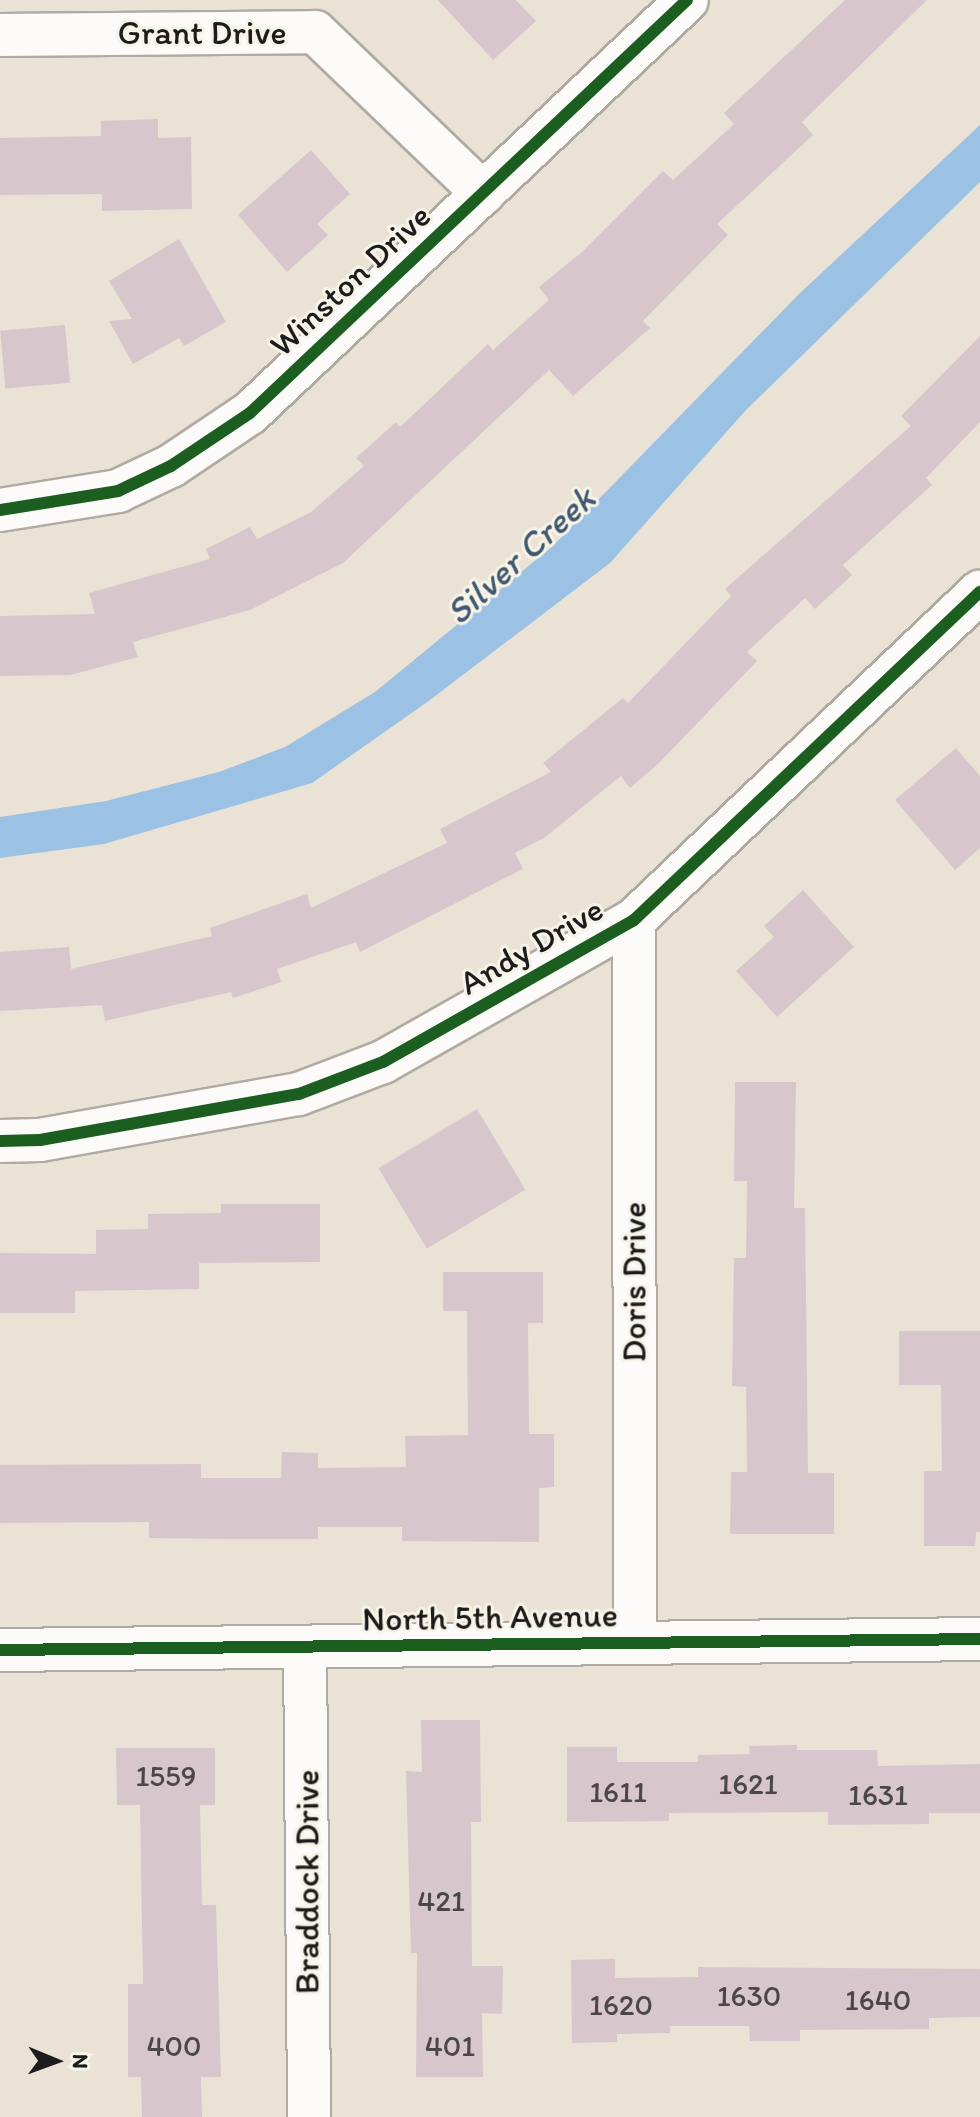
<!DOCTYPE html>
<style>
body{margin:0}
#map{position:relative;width:980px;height:2117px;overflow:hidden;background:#eae2d4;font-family:Itim,sans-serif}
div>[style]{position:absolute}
.water>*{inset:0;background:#9bc2e4}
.building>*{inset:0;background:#d7c7cc;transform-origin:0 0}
.roads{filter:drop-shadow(2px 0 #b0aba2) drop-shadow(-2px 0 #b0aba2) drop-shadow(0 2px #b0aba2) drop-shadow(0 -2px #b0aba2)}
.minor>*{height:42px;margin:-21px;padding:0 21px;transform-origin:21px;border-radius:21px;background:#fcfbf9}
.cycleway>*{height:12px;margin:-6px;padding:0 6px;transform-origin:6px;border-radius:6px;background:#1b5e20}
span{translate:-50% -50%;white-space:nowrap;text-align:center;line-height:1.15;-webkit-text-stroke:6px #f7f3e8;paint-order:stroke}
.number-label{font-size:30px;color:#4b4748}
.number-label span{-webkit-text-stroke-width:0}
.street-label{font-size:34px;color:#1c1c1c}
.water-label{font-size:36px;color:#41596f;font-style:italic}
.north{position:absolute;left:16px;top:2021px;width:80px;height:80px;-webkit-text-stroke:6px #f7f3e8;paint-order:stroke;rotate:91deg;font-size:22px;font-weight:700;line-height:32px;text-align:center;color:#1c1c1c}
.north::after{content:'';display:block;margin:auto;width:28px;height:36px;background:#1c1c1c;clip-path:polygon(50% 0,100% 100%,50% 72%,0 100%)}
</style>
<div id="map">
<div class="water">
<i style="clip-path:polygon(980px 125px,980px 182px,746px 410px,610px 563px,430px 700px,312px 783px,104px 844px,0 858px,0 817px,106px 801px,219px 772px,285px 747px,375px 692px,553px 546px,799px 294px)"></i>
</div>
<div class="building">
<i style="clip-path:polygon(438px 0,516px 0,536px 21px,493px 60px)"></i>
<i style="clip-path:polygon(845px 0,927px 0,802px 122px,813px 135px,717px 224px,728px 235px,643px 321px,650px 328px,573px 396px,549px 370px,343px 563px,250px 610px,133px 642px,138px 657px,70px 675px,0 676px,0 616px,95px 614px,89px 593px,210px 559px,206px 549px,250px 527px,257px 539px,311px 512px,364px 466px,356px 458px,396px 422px,400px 427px,488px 344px,493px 350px,549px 300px,539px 287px,582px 252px,663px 171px,673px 180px,734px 124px,724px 113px)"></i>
<i style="clip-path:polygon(158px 119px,158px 138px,191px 137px,192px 209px,102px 211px,102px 194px,0 195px,0 138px,101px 136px,101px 121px)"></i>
<i style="clip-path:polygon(311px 150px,350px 194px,317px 224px,328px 235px,287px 272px,238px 215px)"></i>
<i style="clip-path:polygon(179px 239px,226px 322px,184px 346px,179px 338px,133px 364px,109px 321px,132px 319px,109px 281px)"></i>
<i style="left:65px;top:325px;width:58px;height:65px;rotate:85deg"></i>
<i style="clip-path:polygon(980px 336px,980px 422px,926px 478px,932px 485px,843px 565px,852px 575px,815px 609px,805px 598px,747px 652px,757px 661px,658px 764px,630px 788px,621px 776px,544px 838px,515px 853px,523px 869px,360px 952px,356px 942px,277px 969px,281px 982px,233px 998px,231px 992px,105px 1021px,102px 1005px,0 1011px,0 952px,69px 947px,71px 969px,212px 936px,210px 928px,307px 894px,311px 908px,447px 843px,440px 829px,551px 772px,543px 763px,623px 698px,628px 703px,731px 596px,725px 589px,911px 426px,901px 416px)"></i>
<i style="clip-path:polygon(956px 748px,980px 776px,980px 848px,955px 870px,895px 800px)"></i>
<i style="clip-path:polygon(803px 890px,854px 947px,777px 1017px,736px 971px,774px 937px,764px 926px)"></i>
<i style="clip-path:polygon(735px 1082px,796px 1082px,794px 1208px,805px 1208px,808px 1473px,834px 1473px,834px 1534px,730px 1534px,731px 1472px,747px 1472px,746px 1387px,732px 1386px,734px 1258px,746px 1258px,747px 1181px,734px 1181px)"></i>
<i style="left:477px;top:1109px;width:94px;height:115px;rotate:59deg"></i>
<i style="clip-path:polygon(221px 1204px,320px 1204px,320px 1262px,199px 1263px,199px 1289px,75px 1291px,75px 1313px,0 1313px,0 1253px,96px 1254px,96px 1230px,148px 1229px,148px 1214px,221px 1213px)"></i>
<i style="clip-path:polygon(443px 1272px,543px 1272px,543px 1323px,528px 1323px,529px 1434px,554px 1434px,554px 1487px,539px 1488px,539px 1542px,402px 1541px,402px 1527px,318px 1527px,318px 1539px,226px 1539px,149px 1538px,149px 1522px,0 1523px,0 1465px,201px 1464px,201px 1478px,281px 1478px,282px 1452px,318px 1453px,318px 1468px,406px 1467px,405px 1436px,468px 1435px,467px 1311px,443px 1311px)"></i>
<i style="clip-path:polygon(899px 1331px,980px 1331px,980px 1532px,976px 1532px,975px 1546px,924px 1546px,924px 1471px,942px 1471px,941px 1385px,899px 1385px)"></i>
<i style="clip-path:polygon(421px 1720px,480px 1720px,481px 1822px,471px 1822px,472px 1966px,503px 1966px,502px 2014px,482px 2013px,483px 2077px,416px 2077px,417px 1953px,411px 1953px,406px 1771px,422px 1772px)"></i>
<i style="clip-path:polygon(797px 1745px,797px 1750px,877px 1750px,878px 1766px,980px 1764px,980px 1813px,929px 1813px,929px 1824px,828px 1825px,828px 1812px,669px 1813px,669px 1821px,567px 1822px,567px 1747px,617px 1747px,617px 1762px,698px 1762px,698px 1755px,750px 1754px,749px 1746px)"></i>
<i style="clip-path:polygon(116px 1748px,215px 1748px,215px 1805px,200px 1805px,202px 1905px,216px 1905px,221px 2077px,201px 2077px,202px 2117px,142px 2117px,141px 2077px,128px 2077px,128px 1984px,143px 1984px,140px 1805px,117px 1805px)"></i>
<i style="clip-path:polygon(615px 1959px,615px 1978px,698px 1977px,698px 1967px,980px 1969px,980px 2017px,929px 2018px,929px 2029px,800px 2030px,800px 2041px,750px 2041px,749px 2026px,670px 2026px,670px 2033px,617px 2034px,617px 2042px,572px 2043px,571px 1960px)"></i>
</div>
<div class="roads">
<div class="minor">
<i style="left:0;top:35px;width:315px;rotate:-0.5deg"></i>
<i style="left:315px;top:32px;width:233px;rotate:43.8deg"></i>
<i style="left:0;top:510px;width:120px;rotate:-9.1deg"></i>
<i style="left:118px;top:491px;width:59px;rotate:-25.3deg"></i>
<i style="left:171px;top:466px;width:95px;rotate:-33.9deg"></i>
<i style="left:250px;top:413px;width:601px;rotate:-43.38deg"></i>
<i style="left:634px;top:920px;width:723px;rotate:89.92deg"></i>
<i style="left:0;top:1141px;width:40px;rotate:-1.4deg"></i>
<i style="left:40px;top:1140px;width:263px;rotate:-10.1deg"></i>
<i style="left:299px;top:1094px;width:90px;rotate:-20.9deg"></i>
<i style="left:383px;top:1062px;width:288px;rotate:-29.5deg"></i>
<i style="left:634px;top:920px;width:477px;rotate:-43.5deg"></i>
<i style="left:305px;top:1647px;width:470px;rotate:89.5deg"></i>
<i style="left:0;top:1650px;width:980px;rotate:-0.64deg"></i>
</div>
</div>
<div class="cycleway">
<i style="left:0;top:510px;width:120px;rotate:-9.1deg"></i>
<i style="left:118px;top:491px;width:59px;rotate:-25.3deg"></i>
<i style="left:171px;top:466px;width:95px;rotate:-33.9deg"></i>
<i style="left:250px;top:413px;width:601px;rotate:-43.38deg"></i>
<i style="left:0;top:1141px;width:40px;rotate:-1.4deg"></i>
<i style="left:40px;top:1140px;width:263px;rotate:-10.1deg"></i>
<i style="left:299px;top:1094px;width:90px;rotate:-20.9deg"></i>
<i style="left:383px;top:1062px;width:288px;rotate:-29.5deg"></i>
<i style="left:634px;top:920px;width:477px;rotate:-43.5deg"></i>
<i style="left:0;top:1650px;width:980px;rotate:-0.64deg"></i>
</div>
<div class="number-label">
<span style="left:166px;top:1776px">1559</span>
<span style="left:748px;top:1784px">1621</span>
<span style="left:618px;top:1792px">1611</span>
<span style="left:878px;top:1795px">1631</span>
<span style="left:441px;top:1901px">421</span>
<span style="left:749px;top:1996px">1630</span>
<span style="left:878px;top:2000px">1640</span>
<span style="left:621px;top:2005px">1620</span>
<span style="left:174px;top:2046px">400</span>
<span style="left:450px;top:2046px">401</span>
</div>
<div class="street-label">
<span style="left:202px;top:33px">Grant Drive</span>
<span style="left:350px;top:280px;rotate:-43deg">Winston Drive</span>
<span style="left:531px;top:946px;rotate:-30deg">Andy Drive</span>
<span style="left:634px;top:1282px;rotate:-90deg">Doris Drive</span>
<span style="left:490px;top:1617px;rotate:-1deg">North 5th Avenue</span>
<span style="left:307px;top:1882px;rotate:-90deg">Braddock Drive</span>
</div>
<div class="water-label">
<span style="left:520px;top:555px;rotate:-42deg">Silver Creek</span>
</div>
<div class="north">N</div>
</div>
